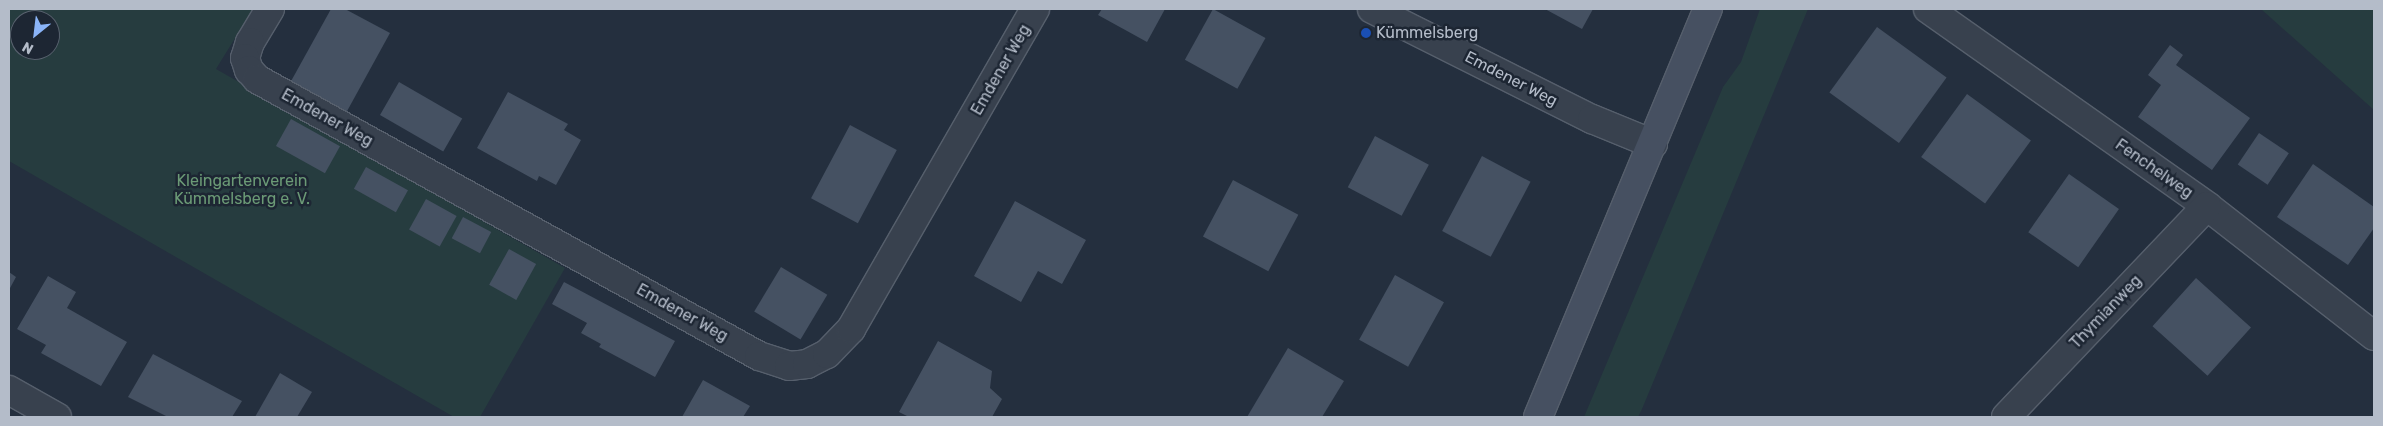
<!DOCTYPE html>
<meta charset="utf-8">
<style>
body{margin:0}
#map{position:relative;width:2383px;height:426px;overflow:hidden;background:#242f3e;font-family:Rubik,sans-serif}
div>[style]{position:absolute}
.green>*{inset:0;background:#263c3f}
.building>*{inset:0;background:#455162;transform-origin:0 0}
.roads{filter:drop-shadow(1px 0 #565f6c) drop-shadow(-1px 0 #565f6c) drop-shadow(0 1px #565f6c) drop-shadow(0 -1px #565f6c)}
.street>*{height:28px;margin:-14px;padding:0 14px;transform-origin:14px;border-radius:14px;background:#38414e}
.secondary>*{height:28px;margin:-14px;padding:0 14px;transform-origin:14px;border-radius:14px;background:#465061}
.dots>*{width:14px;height:14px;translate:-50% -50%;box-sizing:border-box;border:2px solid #1d2633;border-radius:50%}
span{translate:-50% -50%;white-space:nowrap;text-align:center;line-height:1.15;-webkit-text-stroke:5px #1d2633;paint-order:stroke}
.poi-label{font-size:16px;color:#b4bcc9}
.left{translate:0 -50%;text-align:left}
.street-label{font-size:16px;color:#b4bcc9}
.park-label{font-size:16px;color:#6b9a76}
.frame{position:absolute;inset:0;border:10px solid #b4bcc9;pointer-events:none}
.north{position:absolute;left:10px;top:10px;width:50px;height:50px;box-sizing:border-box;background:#1d2633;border:1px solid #59626f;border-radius:50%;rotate:209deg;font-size:14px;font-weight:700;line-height:20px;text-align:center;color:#b4bcc9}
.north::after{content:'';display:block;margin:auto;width:18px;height:22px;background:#8ab4f8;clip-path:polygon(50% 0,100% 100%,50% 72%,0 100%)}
</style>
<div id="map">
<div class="green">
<i style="clip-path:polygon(evenodd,9px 9px,253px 9px,216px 69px,565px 268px,480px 417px,454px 417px,9px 161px,9px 9px,20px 20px,50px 20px,50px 50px,20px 50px,20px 20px)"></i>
<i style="clip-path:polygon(1760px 9px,1808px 9px,1642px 409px,1638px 417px,1584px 417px,1723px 87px,1741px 62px)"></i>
<i style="clip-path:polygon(2261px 9px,2374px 9px,2374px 110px)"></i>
</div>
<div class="building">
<i style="clip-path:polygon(331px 9px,345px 9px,390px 33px,346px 113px,290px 83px)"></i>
<i style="clip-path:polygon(1102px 9px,1165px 9px,1147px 42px,1098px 15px)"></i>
<i style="left:1213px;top:9px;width:60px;height:58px;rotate:29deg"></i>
<i style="clip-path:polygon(1545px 9px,1593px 9px,1582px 29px)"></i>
<i style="left:1877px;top:27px;width:86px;height:81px;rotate:36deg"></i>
<i style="clip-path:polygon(2170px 45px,2183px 55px,2176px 65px,2250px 118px,2212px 170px,2138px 117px,2161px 85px,2148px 75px)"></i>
<i style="left:399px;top:82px;width:73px;height:38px;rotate:30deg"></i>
<i style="clip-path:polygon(508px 92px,568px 124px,564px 130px,581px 140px,556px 185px,539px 176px,537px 181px,477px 148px)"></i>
<i style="left:1967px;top:94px;width:79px;height:78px;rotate:36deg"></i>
<i style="left:291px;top:119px;width:56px;height:31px;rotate:29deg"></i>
<i style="left:850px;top:125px;width:53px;height:83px;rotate:28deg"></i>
<i style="left:2259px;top:133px;width:36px;height:38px;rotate:34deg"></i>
<i style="left:1375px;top:136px;width:61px;height:58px;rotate:28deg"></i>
<i style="left:1482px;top:156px;width:55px;height:85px;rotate:28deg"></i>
<i style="clip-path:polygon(2313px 164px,2374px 207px,2374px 228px,2348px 265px,2277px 217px)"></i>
<i style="left:366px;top:167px;width:48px;height:25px;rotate:29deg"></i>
<i style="left:2069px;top:174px;width:61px;height:71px;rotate:35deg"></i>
<i style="left:1233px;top:180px;width:74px;height:64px;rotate:28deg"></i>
<i style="left:426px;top:199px;width:35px;height:35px;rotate:29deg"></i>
<i style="clip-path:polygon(1015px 201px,1086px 240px,1062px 284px,1038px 271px,1021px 302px,974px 276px)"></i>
<i style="left:463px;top:217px;width:32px;height:24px;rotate:28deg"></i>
<i style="left:509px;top:249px;width:31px;height:41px;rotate:29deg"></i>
<i style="left:781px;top:267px;width:54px;height:52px;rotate:31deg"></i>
<i style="clip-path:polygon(9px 272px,16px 277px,9px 290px)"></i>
<i style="left:1395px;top:275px;width:56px;height:74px;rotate:29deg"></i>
<i style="clip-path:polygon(48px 276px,76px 292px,67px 308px,127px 342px,101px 386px,41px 353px,46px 345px,17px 329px)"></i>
<i style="left:2196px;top:278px;width:74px;height:65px;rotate:42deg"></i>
<i style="clip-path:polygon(564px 282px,675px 341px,655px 377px,599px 347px,601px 344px,581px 333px,587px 323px,552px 304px)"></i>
<i style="clip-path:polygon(938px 341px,992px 371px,990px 388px,1002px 399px,992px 417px,909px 417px,899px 412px)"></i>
<i style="clip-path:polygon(1288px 348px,1344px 381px,1322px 417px,1247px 417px)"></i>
<i style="clip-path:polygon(153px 354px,242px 401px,232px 417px,168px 417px,128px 397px)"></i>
<i style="clip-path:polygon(280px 373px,312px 392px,297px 417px,255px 417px)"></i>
<i style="clip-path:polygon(703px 380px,750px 406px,743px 417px,682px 417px)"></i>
</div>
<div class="roads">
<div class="street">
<i style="left:270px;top:9px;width:39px;rotate:121deg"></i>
<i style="left:250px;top:42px;width:17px;rotate:107deg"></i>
<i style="left:245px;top:58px;width:13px;rotate:72deg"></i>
<i style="left:249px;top:70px;width:12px;rotate:48deg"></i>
<i style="left:257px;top:79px;width:573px;rotate:28.89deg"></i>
<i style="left:759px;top:356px;width:32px;rotate:18deg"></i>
<i style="left:789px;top:366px;width:18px;rotate:-6deg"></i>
<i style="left:807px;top:364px;width:22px;rotate:-27deg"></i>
<i style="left:827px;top:354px;width:35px;rotate:-46deg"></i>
<i style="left:851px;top:329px;width:369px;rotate:-60.1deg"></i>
<i style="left:1372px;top:9px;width:246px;rotate:26.6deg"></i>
<i style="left:1592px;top:119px;width:66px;rotate:22.3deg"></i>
<i style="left:1928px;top:9px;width:342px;rotate:35.2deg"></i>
<i style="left:2207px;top:206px;width:212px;rotate:37.9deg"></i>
<i style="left:9px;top:390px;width:55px;rotate:29.4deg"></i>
<i style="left:2006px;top:417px;width:291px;rotate:-46.4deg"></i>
</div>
<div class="secondary">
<i style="left:1538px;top:417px;width:442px;rotate:-67.4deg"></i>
</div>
</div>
<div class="dots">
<i style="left:1366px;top:33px;background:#1a4fb4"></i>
</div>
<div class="poi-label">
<span class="left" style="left:1376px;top:33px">Kümmelsberg</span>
</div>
<div class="street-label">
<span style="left:1001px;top:70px;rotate:-60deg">Emdener Weg</span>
<span style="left:1511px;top:79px;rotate:27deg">Emdener Weg</span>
<span style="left:327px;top:118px;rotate:29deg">Emdener Weg</span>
<span style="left:2154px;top:169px;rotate:35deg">Fenchelweg</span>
<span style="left:2106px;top:312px;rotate:-46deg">Thymianweg</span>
<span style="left:682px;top:313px;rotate:29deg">Emdener Weg</span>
</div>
<div class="park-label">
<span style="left:242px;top:190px">Kleingartenverein<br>Kümmelsberg e. V.</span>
</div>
<div class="frame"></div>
<div class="north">N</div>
</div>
